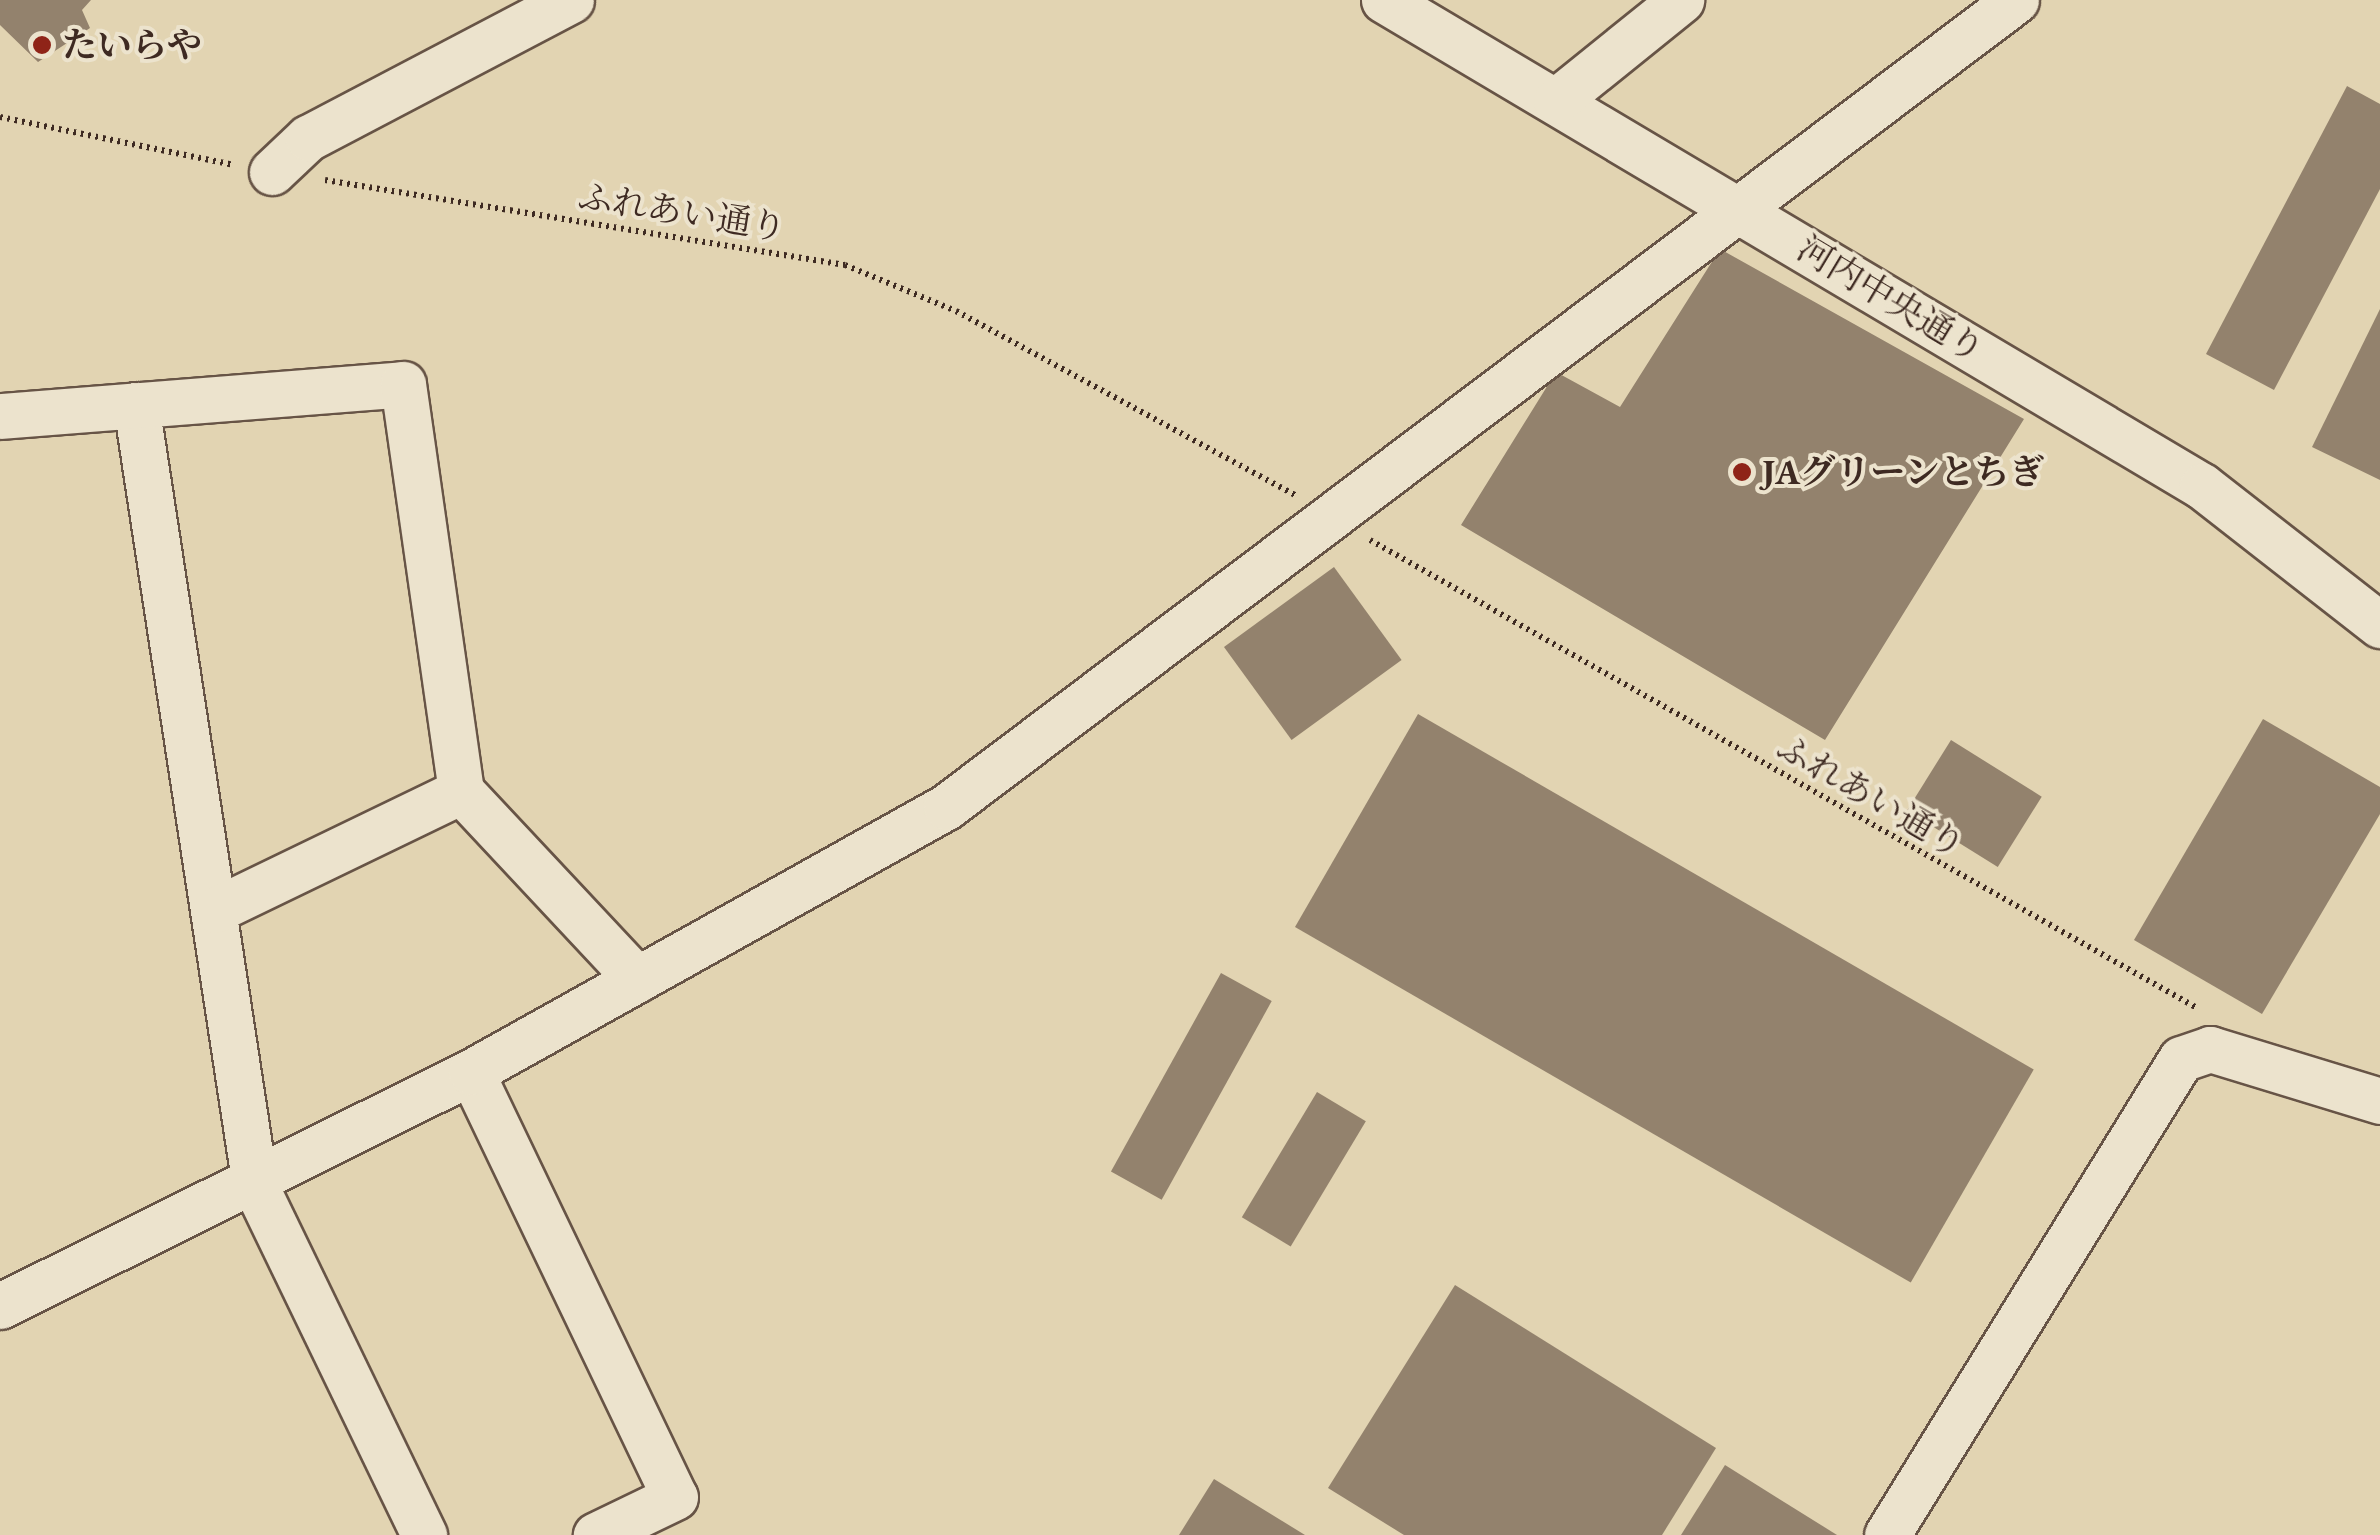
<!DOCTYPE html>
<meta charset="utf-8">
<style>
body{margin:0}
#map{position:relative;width:2380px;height:1535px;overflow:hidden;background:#e2d4b2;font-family:"EB Garamond","Noto Serif JP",serif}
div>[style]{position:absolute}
.building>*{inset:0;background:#93826d;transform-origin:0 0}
.path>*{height:6px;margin-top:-3px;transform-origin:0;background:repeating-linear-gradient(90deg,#3e2a22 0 2.5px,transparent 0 7.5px)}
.roads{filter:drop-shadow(2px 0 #675446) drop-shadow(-2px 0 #675446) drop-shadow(0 2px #675446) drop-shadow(0 -2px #675446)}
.minor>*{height:45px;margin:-22.5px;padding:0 22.5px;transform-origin:22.5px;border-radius:22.5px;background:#ece3cd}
.dots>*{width:28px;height:28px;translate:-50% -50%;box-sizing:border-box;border:5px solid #ece3cd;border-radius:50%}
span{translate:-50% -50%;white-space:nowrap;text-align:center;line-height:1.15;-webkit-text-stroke:8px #ece3cd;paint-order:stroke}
.poi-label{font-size:35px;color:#3e2a22;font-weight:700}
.left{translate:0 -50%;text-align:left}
.street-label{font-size:35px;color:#3e2a22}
</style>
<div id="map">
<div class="building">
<i style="clip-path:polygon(0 0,91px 0,82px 10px,90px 28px,38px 62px,0 25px)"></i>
<i style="clip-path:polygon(2347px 86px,2380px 104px,2380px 189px,2274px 390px,2206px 354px)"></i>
<i style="clip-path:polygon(1720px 249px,2024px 419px,1825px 740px,1461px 525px,1556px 372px,1620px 407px)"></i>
<i style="clip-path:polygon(2380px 309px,2380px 480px,2312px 447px)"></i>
<i style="left:1334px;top:567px;width:115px;height:136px;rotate:54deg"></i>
<i style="left:1418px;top:714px;width:711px;height:246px;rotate:30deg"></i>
<i style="clip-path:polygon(2263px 719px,2380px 787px,2380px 814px,2262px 1014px,2134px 940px)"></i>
<i style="left:1951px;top:740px;width:107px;height:83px;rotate:32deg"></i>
<i style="left:1221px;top:973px;width:58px;height:227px;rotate:29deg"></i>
<i style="left:1317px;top:1092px;width:57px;height:146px;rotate:31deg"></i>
<i style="clip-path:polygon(1455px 1285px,1716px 1448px,1662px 1535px,1404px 1535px,1328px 1488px)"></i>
<i style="clip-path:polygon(1725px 1465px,1837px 1535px,1681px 1535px)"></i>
<i style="clip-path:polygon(1214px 1479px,1305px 1535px,1179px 1535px)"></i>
</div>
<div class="path">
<i style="left:0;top:117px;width:239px;rotate:11.6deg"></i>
<i style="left:325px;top:180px;width:527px;rotate:9.28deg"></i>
<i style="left:845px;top:265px;width:120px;rotate:22.5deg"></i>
<i style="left:956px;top:311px;width:386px;rotate:28.5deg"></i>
<i style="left:1370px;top:540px;width:952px;rotate:29.5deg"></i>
</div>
<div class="roads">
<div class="minor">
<i style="left:1384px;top:0;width:951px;rotate:30.72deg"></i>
<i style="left:2202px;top:486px;width:226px;rotate:38deg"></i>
<i style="left:1556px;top:101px;width:161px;rotate:-38.9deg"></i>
<i style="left:272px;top:172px;width:50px;rotate:-43.4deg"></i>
<i style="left:308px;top:138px;width:297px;rotate:-27.7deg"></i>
<i style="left:136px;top:405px;width:789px;rotate:81.33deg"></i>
<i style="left:255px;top:1185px;width:389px;rotate:64.2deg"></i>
<i style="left:0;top:416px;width:404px;rotate:-4.5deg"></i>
<i style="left:403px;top:384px;width:411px;rotate:81.9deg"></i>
<i style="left:461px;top:791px;width:258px;rotate:46.9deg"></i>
<i style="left:215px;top:910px;width:273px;rotate:-25.8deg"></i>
<i style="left:471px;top:1072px;width:471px;rotate:64.4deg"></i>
<i style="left:675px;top:1497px;width:88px;rotate:154.3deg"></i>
<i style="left:0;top:1306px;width:526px;rotate:-26.42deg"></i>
<i style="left:471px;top:1072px;width:544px;rotate:-29.16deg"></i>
<i style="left:946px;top:807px;width:1340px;rotate:-37.02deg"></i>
<i style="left:1887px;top:1535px;width:559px;rotate:-58.3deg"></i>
<i style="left:2181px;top:1059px;width:31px;rotate:-19deg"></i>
<i style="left:2210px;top:1049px;width:178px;rotate:17deg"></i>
</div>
</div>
<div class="dots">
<i style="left:42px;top:45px;background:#8f2418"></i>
<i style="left:1742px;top:472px;background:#8f2418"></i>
</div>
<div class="poi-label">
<span class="left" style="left:62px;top:45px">たいらや</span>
<span class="left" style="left:1762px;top:472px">JAグリーンとちぎ</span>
</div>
<div class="street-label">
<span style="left:682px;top:212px;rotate:9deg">ふれあい通り</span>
<span style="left:1891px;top:299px;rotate:31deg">河内中央通り</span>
<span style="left:1871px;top:796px;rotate:30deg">ふれあい通り</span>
</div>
</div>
